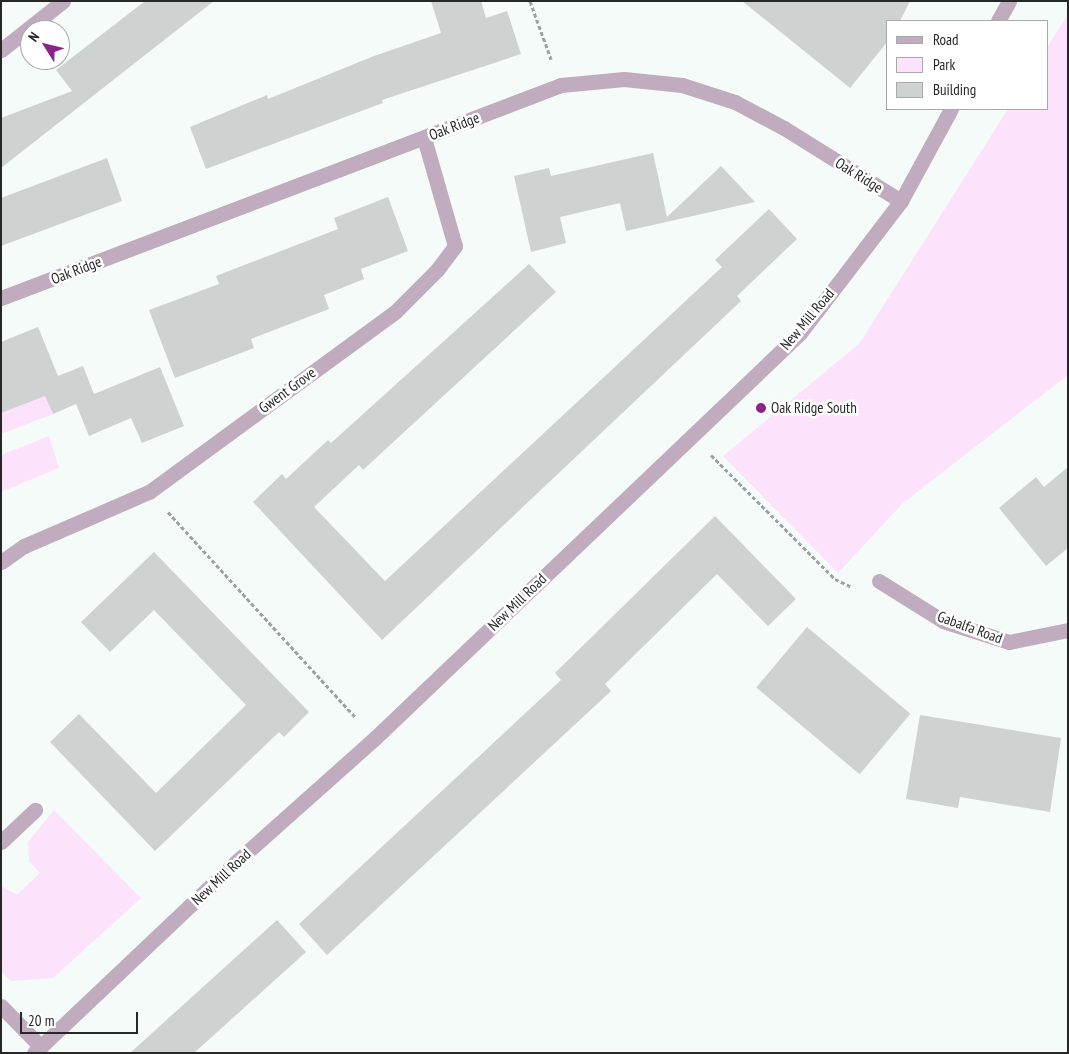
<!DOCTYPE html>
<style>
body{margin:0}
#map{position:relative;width:1069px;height:1054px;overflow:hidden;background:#f5fbf9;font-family:"PT Sans Narrow",sans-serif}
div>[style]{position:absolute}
.green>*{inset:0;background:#fde2fc}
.building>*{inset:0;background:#ced3d1;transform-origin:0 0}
.path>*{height:3px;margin-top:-1.5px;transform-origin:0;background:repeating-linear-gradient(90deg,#9da1a0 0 4px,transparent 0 6.5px)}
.minor>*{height:15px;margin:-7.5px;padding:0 7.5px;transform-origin:7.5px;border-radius:7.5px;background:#c0abbf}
.dots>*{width:14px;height:14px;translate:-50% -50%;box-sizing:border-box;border:2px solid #fff;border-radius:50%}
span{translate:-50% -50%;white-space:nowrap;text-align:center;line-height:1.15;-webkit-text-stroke:5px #fff;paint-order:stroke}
.street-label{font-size:15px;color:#262827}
.poi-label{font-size:15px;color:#262827}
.left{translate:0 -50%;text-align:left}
.frame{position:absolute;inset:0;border:2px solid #262827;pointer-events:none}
.legend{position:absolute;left:886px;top:20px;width:162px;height:90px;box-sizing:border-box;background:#fff;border:1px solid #a8a9a9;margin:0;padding:6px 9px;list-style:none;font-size:15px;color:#262827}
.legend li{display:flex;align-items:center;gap:10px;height:25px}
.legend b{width:25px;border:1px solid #a8a9a9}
.north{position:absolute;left:20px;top:20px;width:50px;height:50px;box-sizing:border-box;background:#fff;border:1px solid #a8a9a9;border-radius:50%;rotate:306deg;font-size:14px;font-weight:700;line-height:20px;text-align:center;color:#262827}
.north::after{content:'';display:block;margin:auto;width:18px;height:22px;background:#8a248b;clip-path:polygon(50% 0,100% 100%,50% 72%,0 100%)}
.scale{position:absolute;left:20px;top:1012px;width:118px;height:22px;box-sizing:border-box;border:2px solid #262827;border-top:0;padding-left:6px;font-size:15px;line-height:18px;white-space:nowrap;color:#262827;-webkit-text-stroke:4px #fff;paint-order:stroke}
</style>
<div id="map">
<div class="green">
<i style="clip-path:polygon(1068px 14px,1068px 375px,903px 503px,838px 573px,723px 456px,859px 344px,1008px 109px,1048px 109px,1048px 46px)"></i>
<i style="clip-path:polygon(40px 383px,53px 414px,1px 434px,1px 413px,23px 404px)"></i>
<i style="clip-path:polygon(49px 436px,59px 468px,1px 492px,1px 455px)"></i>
<i style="clip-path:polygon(54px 810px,141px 898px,53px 978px,11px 981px,1px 971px,1px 886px,17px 895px,40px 873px,29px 861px,28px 842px)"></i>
</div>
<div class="building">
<i style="clip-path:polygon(145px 1px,214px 1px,1px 168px,1px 118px,72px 91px,56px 70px)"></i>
<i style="clip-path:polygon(431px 1px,481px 1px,486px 18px,507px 11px,521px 54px,382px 100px,383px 103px,206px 169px,190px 127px,267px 95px,268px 99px,374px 56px,441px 33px)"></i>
<i style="clip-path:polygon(742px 1px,910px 1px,900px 21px,888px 21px,888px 41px,850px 88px)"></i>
<i style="clip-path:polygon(653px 153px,667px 217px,721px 166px,755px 202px,626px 231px,620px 203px,560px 217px,566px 243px,531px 252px,514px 176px,549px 168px,551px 176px)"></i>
<i style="clip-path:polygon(107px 158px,122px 201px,1px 246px,1px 198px)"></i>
<i style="clip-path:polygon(388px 197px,408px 251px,361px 269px,364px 279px,324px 295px,329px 309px,251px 339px,254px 348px,175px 378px,149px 310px,219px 284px,216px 276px,338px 229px,334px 218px)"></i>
<i style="clip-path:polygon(769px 209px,797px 239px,737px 296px,741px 301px,382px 640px,253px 502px,282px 474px,286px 479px,328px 440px,331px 443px,529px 264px,556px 292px,363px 470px,359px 465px,314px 507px,385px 581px,722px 267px,715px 260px)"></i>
<i style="clip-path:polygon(38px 327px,58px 376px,83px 366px,94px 394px,160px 367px,184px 426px,142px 443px,131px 418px,89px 436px,76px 404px,53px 414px,45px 396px,1px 413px,1px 342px)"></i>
<i style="clip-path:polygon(1068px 467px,1068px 548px,1046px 566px,999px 508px,1036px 477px,1044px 487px)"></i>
<i style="clip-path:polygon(715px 516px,796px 599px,768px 626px,717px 574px,605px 684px,611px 691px,327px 955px,299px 924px,561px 680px,555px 673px)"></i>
<i style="clip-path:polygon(154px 552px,309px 712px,284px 737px,279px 732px,155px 851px,50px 742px,79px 714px,156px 793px,246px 705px,154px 610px,110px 652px,81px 622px)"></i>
<i style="left:807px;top:627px;width:135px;height:79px;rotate:40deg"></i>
<i style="clip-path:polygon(920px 715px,1061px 738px,1050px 812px,960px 797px,958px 808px,906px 799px)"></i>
<i style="clip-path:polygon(277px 920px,306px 952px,194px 1053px,130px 1053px)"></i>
</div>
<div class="path">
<i style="left:530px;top:1px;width:62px;rotate:70.1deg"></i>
<i style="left:711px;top:455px;width:175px;rotate:45deg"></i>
<i style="left:835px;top:579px;width:19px;rotate:25deg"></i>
<i style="left:168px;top:512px;width:279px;rotate:47.6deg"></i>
</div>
<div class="minor">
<i style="left:998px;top:21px;width:23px;rotate:-61deg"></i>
<i style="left:1px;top:50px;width:79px;rotate:-38.3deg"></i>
<i style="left:1px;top:298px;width:599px;rotate:-20.82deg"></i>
<i style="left:561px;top:85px;width:63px;rotate:-5.4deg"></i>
<i style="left:624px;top:79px;width:58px;rotate:5.9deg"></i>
<i style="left:682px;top:85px;width:56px;rotate:17.8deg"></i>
<i style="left:735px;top:102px;width:55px;rotate:28deg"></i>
<i style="left:784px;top:128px;width:138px;rotate:32deg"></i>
<i style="left:1px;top:562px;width:28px;rotate:-35deg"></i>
<i style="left:24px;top:546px;width:136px;rotate:-23.4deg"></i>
<i style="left:149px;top:492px;width:305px;rotate:-36.2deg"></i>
<i style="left:395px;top:312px;width:59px;rotate:-45deg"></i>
<i style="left:437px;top:270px;width:30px;rotate:-53deg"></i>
<i style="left:455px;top:246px;width:112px;rotate:-106deg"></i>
<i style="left:879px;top:581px;width:75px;rotate:32deg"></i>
<i style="left:943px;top:621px;width:69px;rotate:17.7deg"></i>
<i style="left:1009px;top:642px;width:60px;rotate:-11.5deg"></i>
<i style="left:1px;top:842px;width:47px;rotate:-43.3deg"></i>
<i style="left:1px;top:1006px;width:56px;rotate:45.7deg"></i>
<i style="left:34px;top:1053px;width:279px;rotate:-43.4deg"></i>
<i style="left:237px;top:861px;width:185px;rotate:-41.7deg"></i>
<i style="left:375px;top:738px;width:587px;rotate:-43.62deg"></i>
<i style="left:800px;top:333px;width:166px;rotate:-52.6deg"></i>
<i style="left:901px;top:201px;width:105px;rotate:-61.5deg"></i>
</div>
<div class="dots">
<i style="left:761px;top:408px;background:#8a248b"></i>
</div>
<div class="street-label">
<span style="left:454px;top:126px;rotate:-21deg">Oak Ridge</span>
<span style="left:859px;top:175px;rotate:32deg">Oak Ridge</span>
<span style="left:76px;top:270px;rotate:-21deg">Oak Ridge</span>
<span style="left:807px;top:319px;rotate:-50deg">New Mill Road</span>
<span style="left:287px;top:390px;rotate:-36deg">Gwent Grove</span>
<span style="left:517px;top:602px;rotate:-44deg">New Mill Road</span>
<span style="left:970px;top:627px;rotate:20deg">Gabalfa Road</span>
<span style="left:221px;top:877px;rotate:-43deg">New Mill Road</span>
</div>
<div class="poi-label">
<span class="left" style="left:771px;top:408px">Oak Ridge South</span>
</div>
<div class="frame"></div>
<ul class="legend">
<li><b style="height:6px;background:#c0abbf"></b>Road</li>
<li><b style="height:14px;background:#fde2fc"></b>Park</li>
<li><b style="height:14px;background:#ced3d1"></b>Building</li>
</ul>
<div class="north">N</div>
<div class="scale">20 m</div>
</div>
